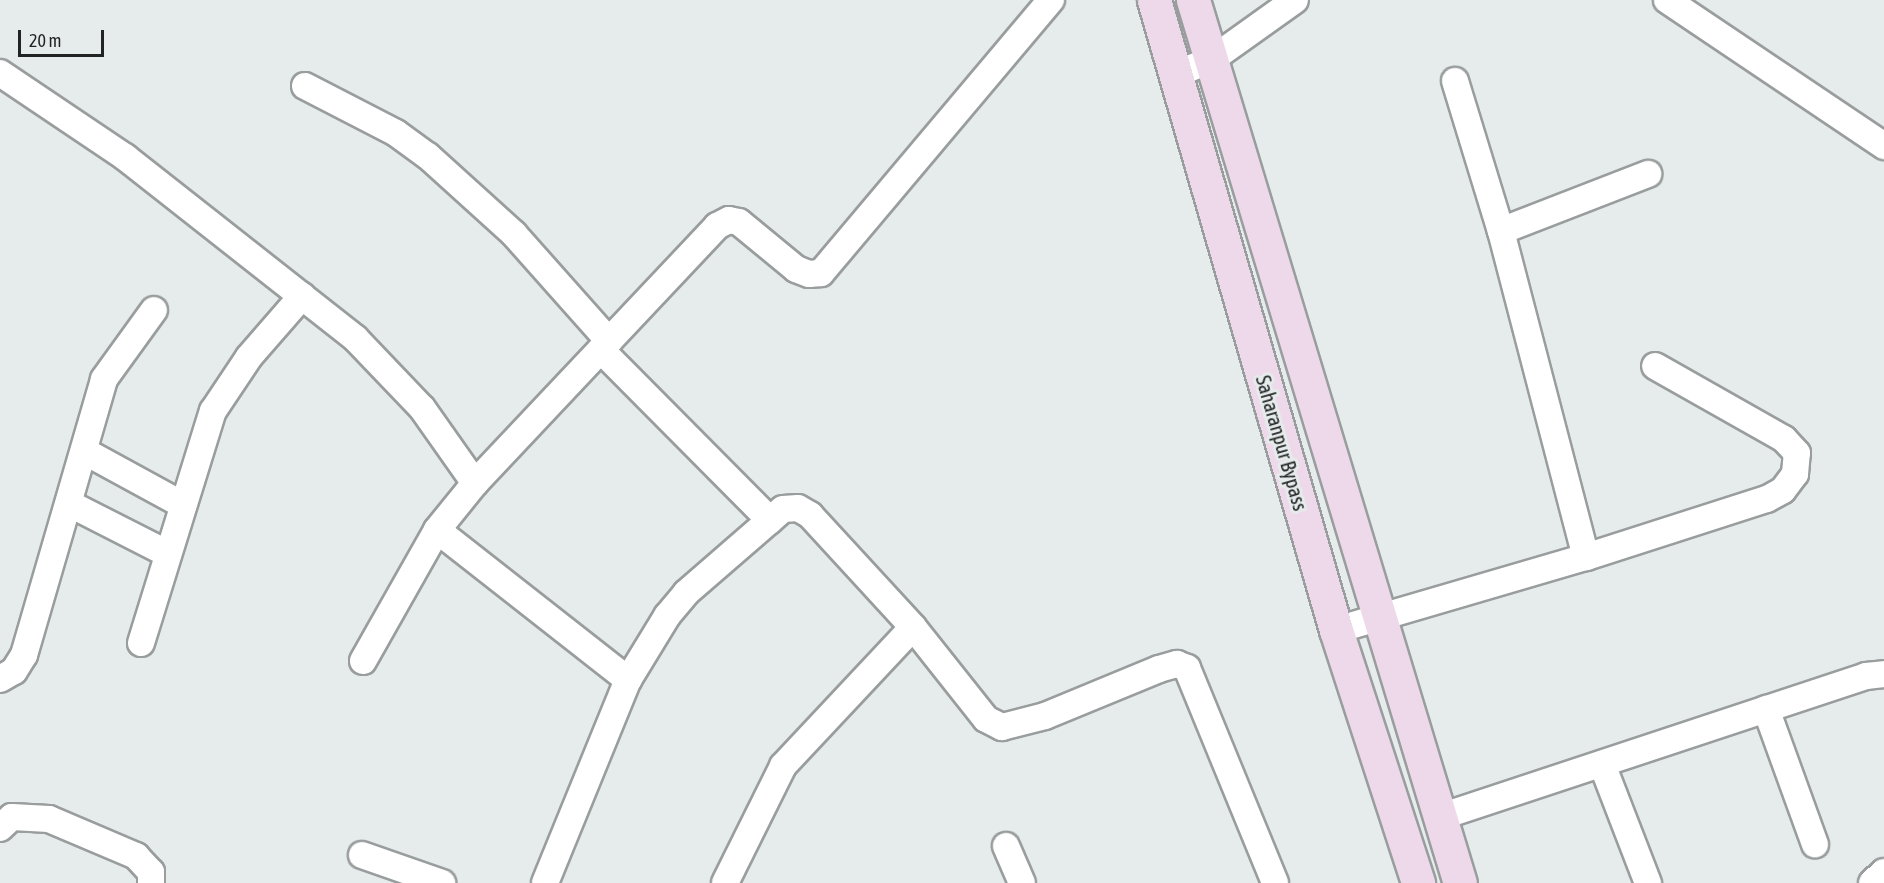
<!DOCTYPE html>
<style>
body{margin:0}
#map{position:relative;width:1884px;height:883px;overflow:hidden;background:#e6ebeb;font-family:"Asap Condensed",sans-serif}
div>[style]{position:absolute}
.roads{filter:drop-shadow(2px 0 #999d9d) drop-shadow(-2px 0 #999d9d) drop-shadow(0 2px #999d9d) drop-shadow(0 -2px #999d9d)}
.minor>*{height:26px;margin:-13px;padding:0 13px;transform-origin:13px;border-radius:13px;background:#fff}
.secondary>*{height:33px;margin:-16.5px;padding:0 16.5px;transform-origin:16.5px;border-radius:16.5px;background:#eed9eb}
span{translate:-50% -50%;white-space:nowrap;text-align:center;line-height:1.15;-webkit-text-stroke:6px #e6ebeb;paint-order:stroke}
.street-label{font-size:20px;color:#222424}
.scale{position:absolute;left:18px;top:30px;width:86px;height:27px;box-sizing:border-box;border:3px solid #222424;border-top:0;padding-left:8px;font-size:18px;line-height:21px;white-space:nowrap;color:#222424;-webkit-text-stroke:4px #e6ebeb;paint-order:stroke}
</style>
<div id="map">
<div class="roads">
<div class="minor">
<i style="left:1667px;top:0;width:262px;rotate:33.9deg"></i>
<i style="left:0;top:73px;width:151px;rotate:33.9deg"></i>
<i style="left:125px;top:157px;width:293px;rotate:38.2deg"></i>
<i style="left:355px;top:338px;width:97px;rotate:46.3deg"></i>
<i style="left:422px;top:408px;width:92px;rotate:54.8deg"></i>
<i style="left:1176px;top:74px;width:38px;rotate:-22deg"></i>
<i style="left:1211px;top:60px;width:103px;rotate:-35.5deg"></i>
<i style="left:1455px;top:81px;width:157px;rotate:73deg"></i>
<i style="left:1501px;top:231px;width:337px;rotate:75.4deg"></i>
<i style="left:305px;top:86px;width:102px;rotate:27.3deg"></i>
<i style="left:396px;top:133px;width:39px;rotate:36deg"></i>
<i style="left:428px;top:156px;width:116px;rotate:42.2deg"></i>
<i style="left:514px;top:234px;width:143px;rotate:48.4deg"></i>
<i style="left:1501px;top:231px;width:158px;rotate:-21.2deg"></i>
<i style="left:601px;top:350px;width:240px;rotate:45.2deg"></i>
<i style="left:84px;top:451px;width:113px;rotate:28.6deg"></i>
<i style="left:70px;top:504px;width:110px;rotate:27deg"></i>
<i style="left:437px;top:530px;width:243px;rotate:38.1deg"></i>
<i style="left:1336px;top:630px;width:260px;rotate:-16.3deg"></i>
<i style="left:1586px;top:557px;width:190px;rotate:-17.8deg"></i>
<i style="left:1767px;top:499px;width:18px;rotate:-29deg"></i>
<i style="left:1783px;top:490px;width:20px;rotate:-53deg"></i>
<i style="left:1795px;top:474px;width:21px;rotate:-85deg"></i>
<i style="left:1797px;top:453px;width:19px;rotate:-133deg"></i>
<i style="left:1784px;top:439px;width:148px;rotate:-150.5deg"></i>
<i style="left:141px;top:643px;width:243px;rotate:-72.8deg"></i>
<i style="left:213px;top:411px;width:65px;rotate:-56.3deg"></i>
<i style="left:249px;top:357px;width:81px;rotate:-49deg"></i>
<i style="left:363px;top:661px;width:150px;rotate:-60.5deg"></i>
<i style="left:437px;top:530px;width:60px;rotate:-51deg"></i>
<i style="left:475px;top:483px;width:353px;rotate:-46.7deg"></i>
<i style="left:717px;top:226px;width:13px;rotate:-27deg"></i>
<i style="left:729px;top:220px;width:10px;rotate:11deg"></i>
<i style="left:739px;top:222px;width:74px;rotate:39.5deg"></i>
<i style="left:796px;top:269px;width:14px;rotate:21deg"></i>
<i style="left:809px;top:274px;width:12px;rotate:-5deg"></i>
<i style="left:821px;top:273px;width:357px;rotate:-49.9deg"></i>
<i style="left:0;top:679px;width:16px;rotate:-30deg"></i>
<i style="left:14px;top:671px;width:19px;rotate:-58deg"></i>
<i style="left:24px;top:655px;width:287px;rotate:-73.8deg"></i>
<i style="left:104px;top:379px;width:85px;rotate:-54.1deg"></i>
<i style="left:1766px;top:709px;width:144px;rotate:70.1deg"></i>
<i style="left:1602px;top:764px;width:128px;rotate:68.9deg"></i>
<i style="left:1440px;top:817px;width:449px;rotate:-18.3deg"></i>
<i style="left:1866px;top:676px;width:18px;rotate:-6deg"></i>
<i style="left:0;top:828px;width:16px;rotate:-43deg"></i>
<i style="left:12px;top:817px;width:37px;rotate:3deg"></i>
<i style="left:49px;top:819px;width:95px;rotate:23deg"></i>
<i style="left:136px;top:856px;width:22px;rotate:47deg"></i>
<i style="left:151px;top:872px;width:11px;rotate:90deg"></i>
<i style="left:1006px;top:846px;width:40px;rotate:66.6deg"></i>
<i style="left:362px;top:855px;width:85px;rotate:19.3deg"></i>
<i style="left:545px;top:883px;width:219px;rotate:-67.8deg"></i>
<i style="left:628px;top:680px;width:75px;rotate:-58.6deg"></i>
<i style="left:667px;top:616px;width:30px;rotate:-50deg"></i>
<i style="left:686px;top:593px;width:128px;rotate:-40.9deg"></i>
<i style="left:783px;top:509px;width:15px;rotate:-4deg"></i>
<i style="left:798px;top:508px;width:14px;rotate:30deg"></i>
<i style="left:810px;top:515px;width:152px;rotate:47.4deg"></i>
<i style="left:913px;top:627px;width:117px;rotate:51.6deg"></i>
<i style="left:986px;top:719px;width:18px;rotate:27deg"></i>
<i style="left:1002px;top:727px;width:44px;rotate:-14.3deg"></i>
<i style="left:1045px;top:716px;width:123px;rotate:-22.4deg"></i>
<i style="left:1159px;top:669px;width:19px;rotate:-16deg"></i>
<i style="left:1177px;top:664px;width:11px;rotate:22deg"></i>
<i style="left:1187px;top:668px;width:232px;rotate:67.7deg"></i>
<i style="left:725px;top:883px;width:131px;rotate:-63.6deg"></i>
<i style="left:783px;top:766px;width:190px;rotate:-46.9deg"></i>
<i style="left:1872px;top:883px;width:16px;rotate:-43deg"></i>
</div>
<div class="secondary">
<i style="left:1154px;top:0;width:656px;rotate:73.89deg"></i>
<i style="left:1336px;top:630px;width:266px;rotate:72deg"></i>
<i style="left:1193px;top:0;width:922px;rotate:73.18deg"></i>
</div>
</div>
<div class="street-label">
<span style="left:1282px;top:443px;rotate:74deg">Saharanpur Bypass</span>
</div>
<div class="scale">20 m</div>
</div>
